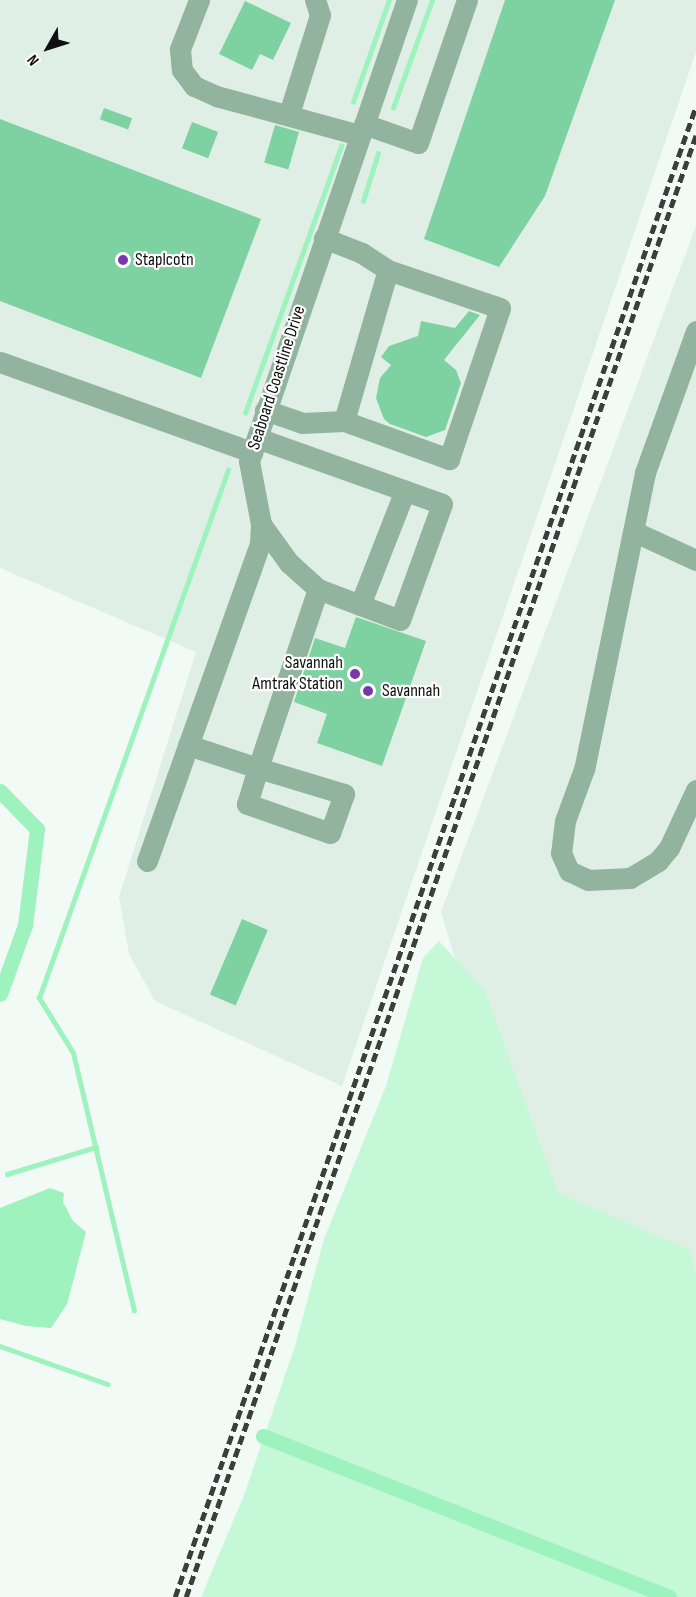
<!DOCTYPE html>
<style>
body{margin:0}
#map{position:relative;width:696px;height:1597px;overflow:hidden;background:#f1faf4;font-family:"Sofia Sans Condensed",sans-serif}
div>[style]{position:absolute}
.built>*{inset:0;background:#e0efe5}
.green>*{inset:0;background:#c4f8d7}
.water>*{inset:0;background:#9df2be}
.stream>*{height:4.5px;margin:-2.25px;padding:0 2.25px;transform-origin:2.25px;border-radius:2.25px;background:#9df2be}
.canal>*{height:15px;margin:-7.5px;padding:0 7.5px;transform-origin:7.5px;border-radius:7.5px;background:#9df2be}
.building>*{inset:0;background:#7ed2a1;transform-origin:0 0}
.minor>*{height:21px;margin:-10.5px;padding:0 10.5px;transform-origin:10.5px;border-radius:10.5px;background:#92b49e}
.rail>*{height:4.5px;margin-top:-2.25px;transform-origin:0;background:repeating-linear-gradient(90deg,#3a3e3c 0 9px,transparent 0 13.5px)}
.dots>*{width:16px;height:16px;translate:-50% -50%;box-sizing:border-box;border:3px solid #fff;border-radius:50%}
span{translate:-50% -50%;white-space:nowrap;text-align:center;line-height:1.15;-webkit-text-stroke:4.5px #fff;paint-order:stroke}
.poi-label{font-size:18px;color:#0e110f}
.left{translate:0 -50%;text-align:left}
.right{translate:-100% -50%;text-align:right}
.street-label{font-size:18px;color:#0e110f}
.north{position:absolute;left:18px;top:18px;width:60px;height:60px;-webkit-text-stroke:4px #fff;paint-order:stroke;rotate:231deg;font-size:16px;font-weight:700;line-height:24px;text-align:center;color:#0e110f}
.north::after{content:'';display:block;margin:auto;width:21px;height:27px;background:#0e110f;clip-path:polygon(50% 0,100% 100%,50% 72%,0 100%)}
</style>
<div id="map">
<div class="built">
<i style="clip-path:polygon(0 0,696px 0,696px 52px,342px 1086px,155px 1001px,129px 954px,119px 897px,196px 652px,0 568px)"></i>
<i style="clip-path:polygon(696px 226px,696px 1444px,656px 1387px,486px 1061px,441px 912px)"></i>
</div>
<div class="green">
<i style="clip-path:polygon(439px 941px,485px 991px,558px 1193px,690px 1250px,696px 1273px,696px 1597px,201px 1597px,243px 1498px,295px 1346px,324px 1239px,386px 1086px,423px 958px)"></i>
</div>
<div class="water">
<i style="clip-path:polygon(50px 1188px,64px 1193px,63px 1202px,73px 1221px,86px 1232px,67px 1304px,51px 1328px,26px 1326px,0 1319px,0 1208px)"></i>
</div>
<div class="stream">
<i style="left:353px;top:102px;width:108px;rotate:-70.6deg"></i>
<i style="left:393px;top:108px;width:115px;rotate:-70.1deg"></i>
<i style="left:363px;top:201px;width:50px;rotate:-72.6deg"></i>
<i style="left:245px;top:413px;width:284px;rotate:-70.2deg"></i>
<i style="left:7px;top:1174px;width:93px;rotate:-16.9deg"></i>
<i style="left:134px;top:1311px;width:265px;rotate:-103.3deg"></i>
<i style="left:73px;top:1053px;width:65px;rotate:-121.7deg"></i>
<i style="left:39px;top:998px;width:561px;rotate:-70.3deg"></i>
<i style="left:0;top:1346px;width:114px;rotate:19.4deg"></i>
</div>
<div class="canal">
<i style="left:0;top:791px;width:53px;rotate:45.8deg"></i>
<i style="left:37px;top:829px;width:97px;rotate:97.1deg"></i>
<i style="left:25px;top:925px;width:73px;rotate:109.9deg"></i>
<i style="left:263px;top:1436px;width:437px;rotate:21.6deg"></i>
</div>
<div class="building">
<i style="clip-path:polygon(505px 0,615px 0,545px 196px,499px 267px,424px 239px)"></i>
<i style="clip-path:polygon(245px 1px,291px 23px,273px 60px,260px 54px,252px 70px,219px 54px)"></i>
<i style="left:104px;top:108px;width:30px;height:12px;rotate:20deg"></i>
<i style="clip-path:polygon(0 119px,261px 219px,201px 378px,0 301px)"></i>
<i style="left:192px;top:122px;width:28px;height:28px;rotate:21deg"></i>
<i style="left:275px;top:125px;width:25px;height:39px;rotate:16deg"></i>
<i style="clip-path:polygon(469px 311px,480px 315px,444px 360px,456px 370px,461px 383px,445px 430px,426px 437px,390px 424px,384px 419px,376px 398px,380px 378px,391px 365px,381px 357px,389px 346px,418px 336px,421px 321px,455px 328px)"></i>
<i style="clip-path:polygon(356px 617px,426px 641px,382px 766px,317px 743px,327px 714px,294px 702px,315px 638px,345px 648px)"></i>
<i style="left:242px;top:919px;width:28px;height:82px;rotate:23deg"></i>
</div>
<div class="minor">
<i style="left:199px;top:0;width:53px;rotate:111.2deg"></i>
<i style="left:180px;top:49px;width:21px;rotate:85deg"></i>
<i style="left:182px;top:70px;width:20px;rotate:53deg"></i>
<i style="left:194px;top:86px;width:24px;rotate:24deg"></i>
<i style="left:216px;top:96px;width:149px;rotate:15.2deg"></i>
<i style="left:289px;top:114px;width:104px;rotate:-72.6deg"></i>
<i style="left:320px;top:15px;width:16px;rotate:-108deg"></i>
<i style="left:364px;top:124px;width:57px;rotate:19.4deg"></i>
<i style="left:418px;top:143px;width:151px;rotate:-71.1deg"></i>
<i style="left:696px;top:331px;width:151px;rotate:109.8deg"></i>
<i style="left:645px;top:473px;width:302px;rotate:101.6deg"></i>
<i style="left:584px;top:769px;width:55px;rotate:110.1deg"></i>
<i style="left:565px;top:821px;width:32px;rotate:97deg"></i>
<i style="left:561px;top:853px;width:20px;rotate:66deg"></i>
<i style="left:569px;top:871px;width:21px;rotate:25deg"></i>
<i style="left:588px;top:880px;width:42px;rotate:-2.7deg"></i>
<i style="left:630px;top:878px;width:33px;rotate:-31deg"></i>
<i style="left:658px;top:861px;width:17px;rotate:-50deg"></i>
<i style="left:669px;top:848px;width:64px;rotate:-65deg"></i>
<i style="left:0;top:362px;width:268px;rotate:19.7deg"></i>
<i style="left:265px;top:410px;width:39px;rotate:19deg"></i>
<i style="left:302px;top:423px;width:42px;rotate:-2.7deg"></i>
<i style="left:344px;top:421px;width:157px;rotate:-73.8deg"></i>
<i style="left:388px;top:270px;width:31px;rotate:-147deg"></i>
<i style="left:362px;top:253px;width:41px;rotate:-158.5deg"></i>
<i style="left:344px;top:421px;width:112px;rotate:19.9deg"></i>
<i style="left:449px;top:459px;width:159px;rotate:-71.3deg"></i>
<i style="left:500px;top:308px;width:118px;rotate:-161.3deg"></i>
<i style="left:257px;top:438px;width:196px;rotate:19.6deg"></i>
<i style="left:442px;top:504px;width:123px;rotate:109.9deg"></i>
<i style="left:400px;top:620px;width:88px;rotate:-159.3deg"></i>
<i style="left:318px;top:589px;width:39px;rotate:-138deg"></i>
<i style="left:289px;top:563px;width:48px;rotate:-125.7deg"></i>
<i style="left:635px;top:532px;width:67px;rotate:24.7deg"></i>
<i style="left:360px;top:605px;width:123px;rotate:-68.6deg"></i>
<i style="left:188px;top:745px;width:74px;rotate:18.2deg"></i>
<i style="left:258px;top:768px;width:189px;rotate:-71.5deg"></i>
<i style="left:258px;top:768px;width:90px;rotate:16.8deg"></i>
<i style="left:344px;top:794px;width:41px;rotate:109.7deg"></i>
<i style="left:330px;top:833px;width:88px;rotate:-160.7deg"></i>
<i style="left:247px;top:804px;width:38px;rotate:-73deg"></i>
<i style="left:147px;top:861px;width:337px;rotate:-70.4deg"></i>
<i style="left:260px;top:543px;width:19px;rotate:-87deg"></i>
<i style="left:261px;top:524px;width:64px;rotate:-100.8deg"></i>
<i style="left:249px;top:461px;width:487px;rotate:-71.1deg"></i>
</div>
<div class="rail">
<i style="left:175px;top:1597px;width:1579px;rotate:-70.74deg"></i>
<i style="left:186px;top:1597px;width:1548px;rotate:-70.77deg"></i>
</div>
<div class="dots">
<i style="left:123px;top:260px;background:#7937ab"></i>
<i style="left:355px;top:674px;background:#7937ab"></i>
<i style="left:368px;top:691px;background:#7937ab"></i>
</div>
<div class="poi-label">
<span class="left" style="left:135px;top:260px">Staplcotn</span>
<span class="right" style="left:343px;top:674px">Savannah<br>Amtrak Station</span>
<span class="left" style="left:382px;top:691px">Savannah</span>
</div>
<div class="street-label">
<span style="left:277px;top:378px;rotate:-72deg">Seaboard Coastline Drive</span>
</div>
<div class="north">N</div>
</div>
